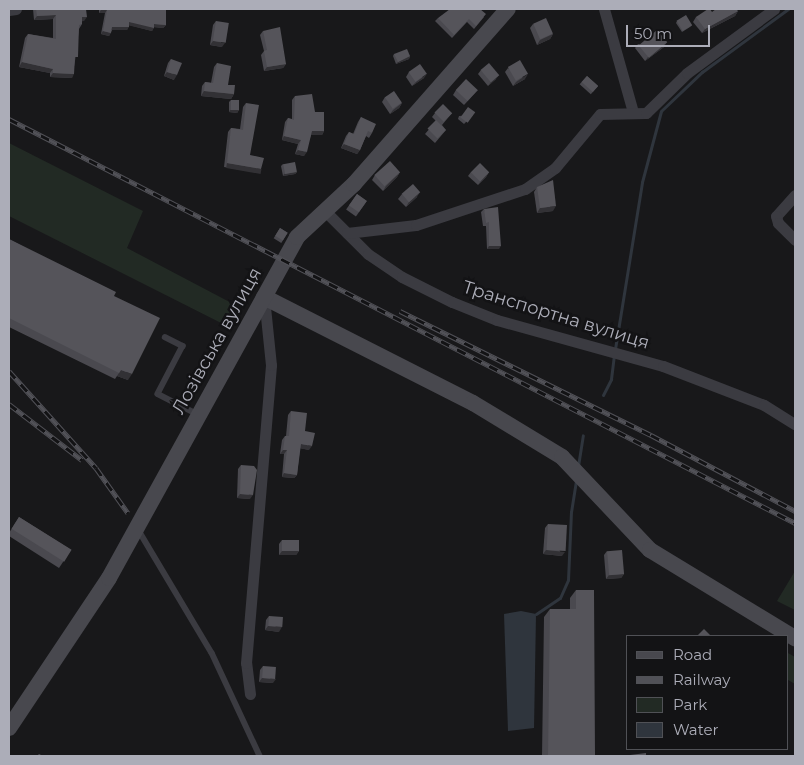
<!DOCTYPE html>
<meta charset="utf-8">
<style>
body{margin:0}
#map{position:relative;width:804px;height:765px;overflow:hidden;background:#18181a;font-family:Montserrat,sans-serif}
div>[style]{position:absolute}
.green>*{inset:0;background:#222a24}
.water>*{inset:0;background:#2f353d}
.stream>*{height:3px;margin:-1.5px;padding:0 1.5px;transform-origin:1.5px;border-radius:1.5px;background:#2f353d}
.lane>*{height:5.5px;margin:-2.75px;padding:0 2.75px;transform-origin:2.75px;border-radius:2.75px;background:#3b3b41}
.street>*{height:11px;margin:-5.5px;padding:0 5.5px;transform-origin:5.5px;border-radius:5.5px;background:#3b3b41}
.secondary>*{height:16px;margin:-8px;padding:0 8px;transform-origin:8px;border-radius:8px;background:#48484e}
.rail>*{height:5px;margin-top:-2.5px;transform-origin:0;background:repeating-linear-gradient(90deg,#131315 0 9px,#515157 0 18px);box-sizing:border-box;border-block:1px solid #515157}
.wall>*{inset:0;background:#4a494f;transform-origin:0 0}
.shaded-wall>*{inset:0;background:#323135;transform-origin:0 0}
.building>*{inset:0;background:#55545a;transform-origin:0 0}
span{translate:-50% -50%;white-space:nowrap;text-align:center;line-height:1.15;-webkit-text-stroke:5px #131315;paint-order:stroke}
.street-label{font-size:18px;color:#acadb8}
.frame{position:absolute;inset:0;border:10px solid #acadb8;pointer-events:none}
.legend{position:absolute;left:626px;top:635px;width:162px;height:115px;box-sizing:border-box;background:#131315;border:1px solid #505156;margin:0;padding:6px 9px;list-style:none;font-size:15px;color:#acadb8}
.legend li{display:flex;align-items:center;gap:10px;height:25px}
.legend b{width:25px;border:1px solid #505156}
.scale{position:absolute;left:626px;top:25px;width:84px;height:22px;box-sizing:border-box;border:2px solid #acadb8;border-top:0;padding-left:6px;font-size:15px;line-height:18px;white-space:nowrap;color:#acadb8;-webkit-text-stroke:4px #131315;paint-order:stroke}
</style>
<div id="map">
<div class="green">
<i style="clip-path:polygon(9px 143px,143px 211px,127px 248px,241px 308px,231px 328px,9px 216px)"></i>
<i style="clip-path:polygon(795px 571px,795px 610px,777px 601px)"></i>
<i style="clip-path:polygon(788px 653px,795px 657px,795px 684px,788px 680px)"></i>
</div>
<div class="water">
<i style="clip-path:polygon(521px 611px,536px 614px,534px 728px,508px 731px,504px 614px)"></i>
</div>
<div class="stream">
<i style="left:615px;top:349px;width:169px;rotate:-80.8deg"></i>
<i style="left:642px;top:182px;width:73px;rotate:-75deg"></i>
<i style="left:661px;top:111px;width:57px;rotate:-43.6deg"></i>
<i style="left:702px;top:72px;width:107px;rotate:-36.2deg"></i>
<i style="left:603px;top:395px;width:18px;rotate:-63deg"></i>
<i style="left:611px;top:379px;width:24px;rotate:-83deg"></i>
<i style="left:578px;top:466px;width:31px;rotate:-81deg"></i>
<i style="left:536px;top:614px;width:29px;rotate:-34deg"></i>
<i style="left:560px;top:598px;width:20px;rotate:-66deg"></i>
<i style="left:568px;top:580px;width:68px;rotate:-87.5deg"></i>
<i style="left:571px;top:512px;width:32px;rotate:-81deg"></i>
</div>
<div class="lane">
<i style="left:165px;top:337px;width:20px;rotate:27deg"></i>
<i style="left:183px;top:346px;width:54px;rotate:117.5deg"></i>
<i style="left:158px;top:394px;width:44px;rotate:27.1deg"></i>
<i style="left:138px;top:529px;width:144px;rotate:59.2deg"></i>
<i style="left:212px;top:653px;width:114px;rotate:65deg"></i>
</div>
<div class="street">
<i style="left:604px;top:9px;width:107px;rotate:74.3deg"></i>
<i style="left:9px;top:10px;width:7px;rotate:-8deg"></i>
<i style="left:795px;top:195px;width:28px;rotate:132deg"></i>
<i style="left:776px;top:216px;width:7px;rotate:74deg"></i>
<i style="left:778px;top:223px;width:24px;rotate:45deg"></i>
<i style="left:324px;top:210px;width:62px;rotate:45deg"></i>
<i style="left:368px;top:254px;width:41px;rotate:34.1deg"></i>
<i style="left:402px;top:277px;width:56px;rotate:26.6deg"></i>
<i style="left:452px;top:302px;width:48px;rotate:21.8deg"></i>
<i style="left:497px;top:320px;width:172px;rotate:15.5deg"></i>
<i style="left:663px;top:366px;width:108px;rotate:21.1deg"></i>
<i style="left:764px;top:405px;width:36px;rotate:32deg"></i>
<i style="left:347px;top:233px;width:69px;rotate:-6.6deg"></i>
<i style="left:416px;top:225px;width:115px;rotate:-18.3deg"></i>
<i style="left:525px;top:189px;width:37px;rotate:-35deg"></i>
<i style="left:555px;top:168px;width:70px;rotate:-50.2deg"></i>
<i style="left:600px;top:114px;width:46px;rotate:-1.2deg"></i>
<i style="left:646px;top:113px;width:57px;rotate:-44.3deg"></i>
<i style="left:687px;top:73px;width:108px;rotate:-36.3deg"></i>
<i style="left:250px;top:694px;width:31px;rotate:-97deg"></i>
<i style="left:246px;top:663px;width:299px;rotate:-85.2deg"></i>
<i style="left:271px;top:365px;width:68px;rotate:-95.9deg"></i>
</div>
<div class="secondary">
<i style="left:264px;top:297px;width:234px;rotate:26.9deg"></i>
<i style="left:473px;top:403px;width:104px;rotate:31.2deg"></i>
<i style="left:562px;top:457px;width:128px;rotate:46.6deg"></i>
<i style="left:650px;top:550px;width:170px;rotate:31.3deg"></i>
<i style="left:9px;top:728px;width:180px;rotate:-56.3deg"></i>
<i style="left:109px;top:578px;width:389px;rotate:-61.1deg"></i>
<i style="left:297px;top:237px;width:78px;rotate:-42.9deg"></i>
<i style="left:354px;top:184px;width:233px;rotate:-48.7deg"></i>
</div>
<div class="rail">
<i style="left:9px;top:119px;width:884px;rotate:27.2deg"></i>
<i style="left:400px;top:311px;width:280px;rotate:26.3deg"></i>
<i style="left:651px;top:435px;width:163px;rotate:27.8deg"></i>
<i style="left:9px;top:371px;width:130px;rotate:48.1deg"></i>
<i style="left:96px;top:468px;width:55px;rotate:54.6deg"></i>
<i style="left:9px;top:404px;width:92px;rotate:37.5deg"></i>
</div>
<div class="wall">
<i style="clip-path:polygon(33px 9px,86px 9px,84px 21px,82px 21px,82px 24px,79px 29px,75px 61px,72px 78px,50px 77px,50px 73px,19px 67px,25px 38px,28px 34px,53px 38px,53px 19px,34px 20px)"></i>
<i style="clip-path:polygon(99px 9px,166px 9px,166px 25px,163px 28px,154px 27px,152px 31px,129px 25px,127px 30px,112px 30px,109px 36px,101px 34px,105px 13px,99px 13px)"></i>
<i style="clip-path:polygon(738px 11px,735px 16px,702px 33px,693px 22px,696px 17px,712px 12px)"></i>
<i style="clip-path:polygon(484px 17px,474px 29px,467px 22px,452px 38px,435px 21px,438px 18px)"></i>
<i style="clip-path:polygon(216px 21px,222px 47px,210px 45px,213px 25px)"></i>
<i style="clip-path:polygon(677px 21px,692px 25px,690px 27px,682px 32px,676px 23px)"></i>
<i style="clip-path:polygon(533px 24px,553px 34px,550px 39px,537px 45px,530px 28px)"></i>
<i style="clip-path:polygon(263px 31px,286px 64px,283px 68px,264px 71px,261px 55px,264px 51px,260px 35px)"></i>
<i style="clip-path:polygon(638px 44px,664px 47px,645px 61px,635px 48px)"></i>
<i style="clip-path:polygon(394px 54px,410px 56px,409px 59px,396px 64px,393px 56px)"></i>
<i style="clip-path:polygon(171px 59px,174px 80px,164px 76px,168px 63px)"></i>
<i style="clip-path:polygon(217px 63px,228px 85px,234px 94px,231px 99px,201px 96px,202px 86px,205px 82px,211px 83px,214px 67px)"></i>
<i style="clip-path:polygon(508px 68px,525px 79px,513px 86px,505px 72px)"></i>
<i style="clip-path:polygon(481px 70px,496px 79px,488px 86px,478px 74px)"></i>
<i style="clip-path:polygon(409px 72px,424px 78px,412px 86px,406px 77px)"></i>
<i style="left:587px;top:76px;width:15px;height:11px;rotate:42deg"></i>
<i style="clip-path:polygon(456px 90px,478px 90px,464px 105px,453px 95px)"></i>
<i style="clip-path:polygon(295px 96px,315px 112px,324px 131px,322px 135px,311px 135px,304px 156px,295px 154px,298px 144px,282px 140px,285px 122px,288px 118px,292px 119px,292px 100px)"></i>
<i style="clip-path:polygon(385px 97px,402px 103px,399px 108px,390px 114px,382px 102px)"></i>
<i style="clip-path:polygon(231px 100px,239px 110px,237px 113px,229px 112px,229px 102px)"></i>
<i style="clip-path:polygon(246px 103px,250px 155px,259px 173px,224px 167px,228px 132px,231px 128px,240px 129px,243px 107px)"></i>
<i style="clip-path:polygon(435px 113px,452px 113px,442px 125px,446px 130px,435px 143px,425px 134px,436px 121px,432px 117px)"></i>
<i style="clip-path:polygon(473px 115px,464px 124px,458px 119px,459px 116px)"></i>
<i style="clip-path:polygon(361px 117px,372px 133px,369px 138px,366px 136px,360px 150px,357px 154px,341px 148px,346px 136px,349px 132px,353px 134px,358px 122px)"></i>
<i style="clip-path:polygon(283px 164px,297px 172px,295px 174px,283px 176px,281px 166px)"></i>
<i style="clip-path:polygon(400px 172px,397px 177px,383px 191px,372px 180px,375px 175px)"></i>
<i style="clip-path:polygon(471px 172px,489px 172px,486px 177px,478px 185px,468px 176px)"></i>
<i style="clip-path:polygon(537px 187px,553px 211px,537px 213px,534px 192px)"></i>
<i style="left:357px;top:194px;width:12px;height:19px;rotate:35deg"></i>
<i style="clip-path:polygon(402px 194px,417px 197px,406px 207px,398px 199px)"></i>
<i style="clip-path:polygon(484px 209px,499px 249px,487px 249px,486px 226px,483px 226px,481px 212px)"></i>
<i style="left:280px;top:228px;width:9px;height:12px;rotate:32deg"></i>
<i style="clip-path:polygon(9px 239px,114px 296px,128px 380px,117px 376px,115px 379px,9px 327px)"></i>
<i style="clip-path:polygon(291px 411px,305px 431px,309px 450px,300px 448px,297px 475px,294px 478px,282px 477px,284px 454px,280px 454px,282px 440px,285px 436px,286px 436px,288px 415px)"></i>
<i style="clip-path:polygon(241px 465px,250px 499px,237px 498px,238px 469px)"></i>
<i style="clip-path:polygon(19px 517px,71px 550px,59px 568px,9px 536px,9px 533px)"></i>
<i style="clip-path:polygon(548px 524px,562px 556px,543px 554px,545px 528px)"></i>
<i style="clip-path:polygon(282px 540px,299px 551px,296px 555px,279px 555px,279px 544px)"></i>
<i style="clip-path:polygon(607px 551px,624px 574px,621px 578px,606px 579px,604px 555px)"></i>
<i style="clip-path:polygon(576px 590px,595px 756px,542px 756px,544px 617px,550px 609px,570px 609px,570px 598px)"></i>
<i style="clip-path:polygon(269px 616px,279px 632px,265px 630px,266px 620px)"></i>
<i style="clip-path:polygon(263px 666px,273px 683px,259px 682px,260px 670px)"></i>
</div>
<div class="shaded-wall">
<i style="clip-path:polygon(101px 10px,107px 10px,105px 13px,99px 13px)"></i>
<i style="clip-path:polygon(738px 11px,735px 16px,702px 33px,705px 29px)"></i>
<i style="clip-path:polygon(56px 15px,53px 19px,34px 20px,37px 16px)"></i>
<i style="clip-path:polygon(82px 17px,87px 17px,84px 21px,79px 22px)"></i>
<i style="clip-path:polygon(129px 22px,154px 24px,166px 25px,163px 28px,152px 27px,154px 28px,152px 31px,127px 25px)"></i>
<i style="clip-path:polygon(112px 27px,129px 27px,127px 30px,110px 30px)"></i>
<i style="clip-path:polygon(103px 31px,111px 33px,109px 36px,101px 34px)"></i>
<i style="clip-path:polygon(553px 34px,550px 39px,537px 45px,540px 40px)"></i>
<i style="clip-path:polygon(213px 41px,225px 43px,222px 47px,210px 45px)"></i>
<i style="clip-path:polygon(667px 42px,664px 47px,645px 61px,648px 57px)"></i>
<i style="clip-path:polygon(410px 56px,409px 59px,396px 64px,398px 62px)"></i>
<i style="clip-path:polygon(22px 62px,53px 69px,50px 73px,19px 67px)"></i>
<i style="clip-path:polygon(286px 64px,283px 68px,264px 71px,267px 67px)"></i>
<i style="clip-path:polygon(167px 72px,177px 75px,174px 80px,164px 76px)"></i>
<i style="clip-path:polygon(53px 73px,74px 74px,72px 78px,50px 77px)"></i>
<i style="clip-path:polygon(427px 74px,424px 78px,412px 86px,416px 82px)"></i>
<i style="clip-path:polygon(528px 74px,525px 79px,513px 86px,516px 82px)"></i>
<i style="clip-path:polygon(499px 75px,496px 79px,488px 86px,491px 82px)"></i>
<i style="clip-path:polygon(204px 91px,234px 94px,231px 99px,201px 96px)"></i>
<i style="clip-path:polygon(402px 103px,399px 108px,390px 114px,393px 110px)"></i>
<i style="clip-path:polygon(230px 110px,239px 110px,237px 113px,229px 112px)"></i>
<i style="clip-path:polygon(312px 131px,324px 131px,322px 135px,309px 135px)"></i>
<i style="clip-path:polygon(284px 136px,301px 140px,298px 144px,282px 140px)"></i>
<i style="clip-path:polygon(344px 144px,360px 150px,357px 154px,341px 148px)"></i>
<i style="clip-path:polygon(298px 150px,307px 152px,304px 156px,295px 154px)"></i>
<i style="left:227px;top:163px;width:35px;height:5px;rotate:10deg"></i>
<i style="clip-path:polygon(297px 172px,295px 174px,283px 176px,284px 174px)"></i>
<i style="clip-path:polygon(400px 172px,397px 177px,383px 191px,386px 186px)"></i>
<i style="clip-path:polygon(489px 172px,486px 177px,478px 185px,481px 181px)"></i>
<i style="clip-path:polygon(420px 192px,417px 197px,406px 207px,409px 202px)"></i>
<i style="clip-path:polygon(556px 206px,553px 211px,537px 213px,540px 208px)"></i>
<i style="clip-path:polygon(489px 246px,501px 246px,499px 249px,487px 249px)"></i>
<i style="clip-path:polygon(121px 370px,132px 374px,128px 380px,117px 376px)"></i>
<i style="clip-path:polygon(301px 444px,312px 446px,309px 450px,298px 448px)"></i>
<i style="clip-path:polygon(283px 450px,287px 450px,284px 454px,280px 454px)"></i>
<i style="clip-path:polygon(284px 473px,297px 475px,294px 478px,282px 477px)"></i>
<i style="clip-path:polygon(240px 494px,253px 495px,250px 499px,237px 498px)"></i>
<i style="clip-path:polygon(546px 550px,565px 552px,562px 556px,543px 554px)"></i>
<i style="clip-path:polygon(282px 551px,299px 551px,296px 555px,279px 555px)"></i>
<i style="clip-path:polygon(624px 574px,621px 578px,606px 579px,609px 575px)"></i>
<i style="clip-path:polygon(268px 626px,282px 627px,279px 632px,265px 630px)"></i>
<i style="clip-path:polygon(262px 678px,276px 679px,273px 683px,259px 682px)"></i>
</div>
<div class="building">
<i style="clip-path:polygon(36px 9px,86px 9px,87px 17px,82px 17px,82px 24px,79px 25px,78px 57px,75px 57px,74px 74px,53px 73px,53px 69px,22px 62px,28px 34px,56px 39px,56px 15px,37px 16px)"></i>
<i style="clip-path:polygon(102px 9px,166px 9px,166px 25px,154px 24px,154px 28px,129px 22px,129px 27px,112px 27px,111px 33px,103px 31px,107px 10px,101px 10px)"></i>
<i style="clip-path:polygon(450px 9px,480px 9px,486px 14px,476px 26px,469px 19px,454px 35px,438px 18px)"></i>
<i style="clip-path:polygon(708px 9px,710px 9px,712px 12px,716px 9px,736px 9px,738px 11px,705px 29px,696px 17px)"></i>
<i style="left:686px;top:15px;width:12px;height:11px;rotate:59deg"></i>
<i style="left:546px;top:18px;width:17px;height:14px;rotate:66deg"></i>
<i style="left:216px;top:21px;width:13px;height:20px;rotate:9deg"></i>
<i style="clip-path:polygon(280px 27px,286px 64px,267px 67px,264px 51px,267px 50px,263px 31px)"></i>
<i style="left:657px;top:30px;width:16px;height:24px;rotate:50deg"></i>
<i style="clip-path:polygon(407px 49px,410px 56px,398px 62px,394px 54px)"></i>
<i style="clip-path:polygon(171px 59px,182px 63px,177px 75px,167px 72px)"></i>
<i style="left:520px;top:60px;width:16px;height:14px;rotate:60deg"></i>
<i style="clip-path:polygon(217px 63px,231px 66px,228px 85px,235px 85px,234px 94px,204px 91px,205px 82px,213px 83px)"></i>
<i style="left:489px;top:63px;width:16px;height:11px;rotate:50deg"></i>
<i style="left:420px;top:64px;width:12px;height:14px;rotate:55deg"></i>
<i style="left:587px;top:76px;width:15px;height:8px;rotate:42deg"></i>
<i style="left:466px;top:79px;width:16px;height:15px;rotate:43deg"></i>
<i style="left:394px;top:91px;width:14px;height:11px;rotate:56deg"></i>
<i style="clip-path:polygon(312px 94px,315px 112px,324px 112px,324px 131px,312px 131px,307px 152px,298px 150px,301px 140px,284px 136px,288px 118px,294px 120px,295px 96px)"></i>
<i style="left:231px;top:100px;width:8px;height:10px"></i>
<i style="clip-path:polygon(246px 103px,259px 105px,250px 155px,264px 158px,261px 169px,227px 163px,231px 128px,243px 130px)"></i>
<i style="left:443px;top:104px;width:13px;height:12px;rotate:45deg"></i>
<i style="left:468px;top:107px;width:9px;height:13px;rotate:36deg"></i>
<i style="clip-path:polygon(361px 117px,376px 124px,372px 133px,368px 131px,360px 150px,344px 144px,349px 132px,354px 134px)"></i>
<i style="left:436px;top:120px;width:14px;height:12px;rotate:45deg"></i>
<i style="left:390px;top:161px;width:15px;height:21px;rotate:48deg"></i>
<i style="left:295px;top:162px;width:10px;height:12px;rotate:79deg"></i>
<i style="left:480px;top:163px;width:13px;height:13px;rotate:45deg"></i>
<i style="clip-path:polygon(553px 180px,556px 206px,540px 208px,537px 187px)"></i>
<i style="left:413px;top:184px;width:11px;height:15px;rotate:49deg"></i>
<i style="left:357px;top:194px;width:12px;height:14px;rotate:35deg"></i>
<i style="clip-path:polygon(498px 207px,501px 246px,489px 246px,489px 222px,486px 223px,484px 209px)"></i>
<i style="left:280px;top:228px;width:9px;height:9px;rotate:32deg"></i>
<i style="clip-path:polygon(9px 239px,116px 292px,114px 296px,160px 318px,132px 374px,121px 370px,119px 373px,9px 318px)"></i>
<i style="clip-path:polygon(291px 411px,307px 413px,305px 431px,315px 433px,312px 446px,301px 444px,297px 475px,284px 473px,287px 450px,283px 450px,285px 436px,289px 436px)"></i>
<i style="clip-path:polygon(241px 465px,254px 466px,257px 470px,253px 495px,240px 494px)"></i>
<i style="left:19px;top:517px;width:62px;height:14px;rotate:32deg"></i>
<i style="left:548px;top:524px;width:19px;height:26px;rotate:3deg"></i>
<i style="left:282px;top:540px;width:17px;height:11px"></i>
<i style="left:622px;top:550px;width:24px;height:15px;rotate:85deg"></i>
<i style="clip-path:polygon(576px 590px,594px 590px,595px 756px,548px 756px,550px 609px,576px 609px)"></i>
<i style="left:269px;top:616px;width:14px;height:10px;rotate:4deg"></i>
<i style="clip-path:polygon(704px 629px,711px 636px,697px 636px)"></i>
<i style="left:263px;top:666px;width:13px;height:12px;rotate:4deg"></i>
<i style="clip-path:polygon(646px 753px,646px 756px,630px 756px,630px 755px)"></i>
<i style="clip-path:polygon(39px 754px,43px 756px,37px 756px)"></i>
</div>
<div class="street-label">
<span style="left:556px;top:315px;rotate:17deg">Транспортна вулиця</span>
<span style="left:217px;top:341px;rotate:-61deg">Лозівська вулиця</span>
</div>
<div class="frame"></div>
<ul class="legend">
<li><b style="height:6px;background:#48484e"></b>Road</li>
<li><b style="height:6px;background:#515157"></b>Railway</li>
<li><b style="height:14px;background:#222a24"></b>Park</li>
<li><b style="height:14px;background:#2f353d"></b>Water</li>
</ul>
<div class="scale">50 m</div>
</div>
